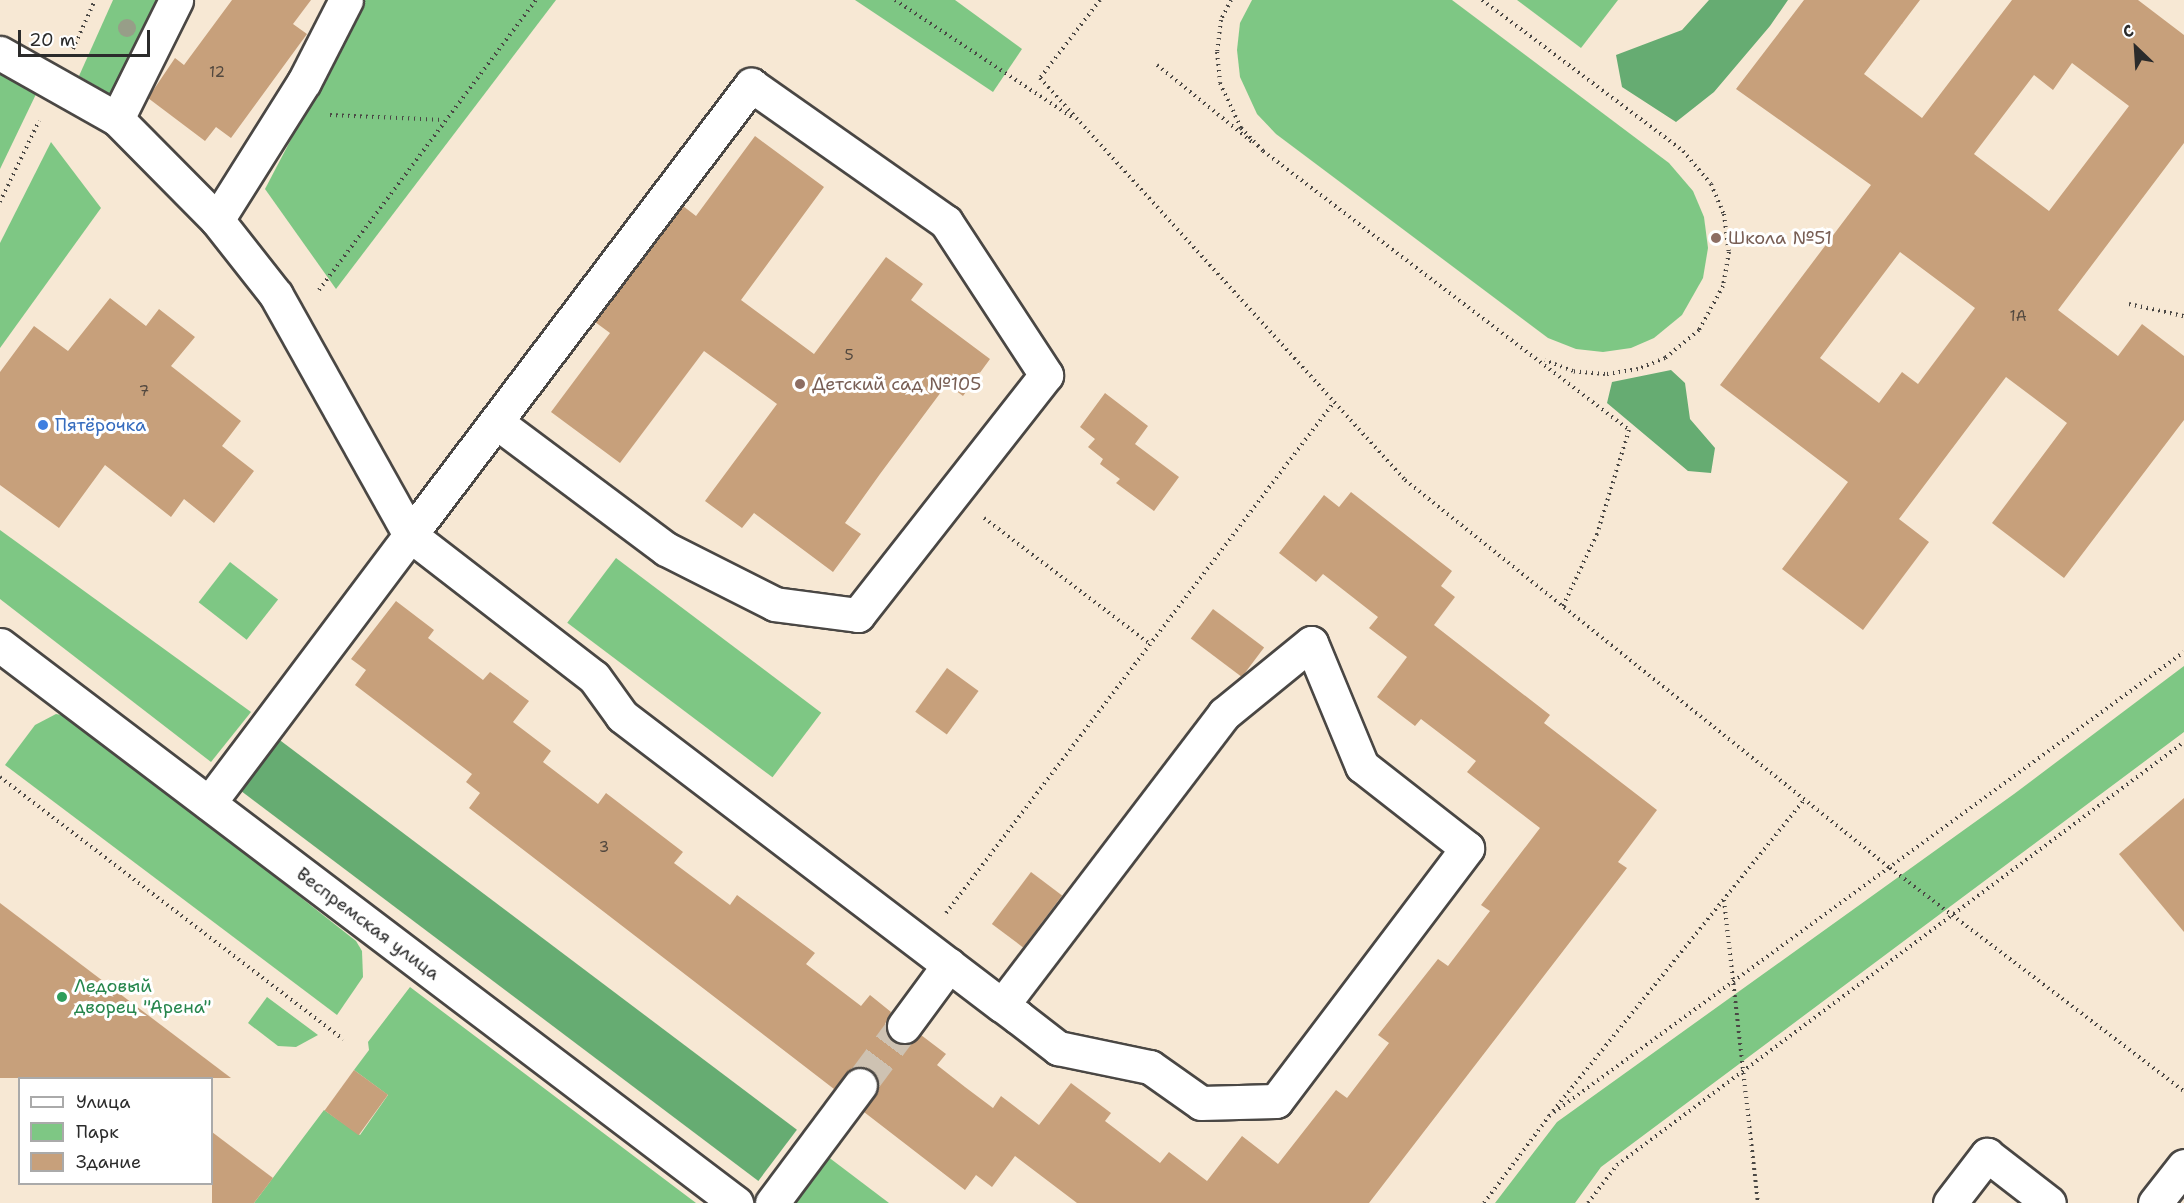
<!DOCTYPE html>
<meta charset="utf-8">
<style>
body{margin:0}
#map{position:relative;width:2184px;height:1203px;overflow:hidden;background:#f7e8d4;font-family:"Shantell Sans",sans-serif}
div>[style]{position:absolute}
.green>*{inset:0;background:#7ec784;transform-origin:0 0}
.forest>*{inset:0;background:#66ac72;transform-origin:0 0}
.building>*{inset:0;background:#c7a07b;transform-origin:0 0}
.minor-tunnel>*{height:33px;margin-top:-16.5px;transform-origin:0;background:repeating-linear-gradient(90deg,#cec2b2 0 33px,transparent 0 49px)}
.path>*{height:4px;margin-top:-2px;transform-origin:0;background:repeating-linear-gradient(90deg,#4a4744 0 1.5px,transparent 0 6px)}
.roads{filter:drop-shadow(2px 0 #4a4744) drop-shadow(-2px 0 #4a4744) drop-shadow(0 2px #4a4744) drop-shadow(0 -2px #4a4744)}
.minor>*{height:33px;margin:-16.5px;padding:0 16.5px;transform-origin:16.5px;border-radius:16.5px;background:#fff}
.trees>*{width:18px;height:18px;margin:-9px;border-radius:50%;background:#979e88}
.dots>*{width:16px;height:16px;translate:-50% -50%;box-sizing:border-box;border:3px solid #fff;border-radius:50%}
span{translate:-50% -50%;white-space:nowrap;text-align:center;line-height:1.15;-webkit-text-stroke:6px #fff;paint-order:stroke}
.number-label{font-size:15px;color:#52483f}
.number-label span{-webkit-text-stroke-width:0}
.education-label{font-size:18px;color:#785e54}
.left{translate:0 -50%;text-align:left}
.shop-label{font-size:18px;color:#366cbe}
.street-label{font-size:18px;color:#2b2b2b}
.leisure-label{font-size:18px;color:#27864d}
.legend{position:absolute;left:18px;top:1077px;width:195px;height:108px;box-sizing:border-box;background:#fff;border:2px solid #aaa;margin:0;padding:8px 10px;list-style:none;font-size:18px;color:#2b2b2b}
.legend li{display:flex;align-items:center;gap:12px;height:30px}
.legend b{width:30px;border:2px solid #aaa}
.north{position:absolute;left:2106px;top:18px;width:60px;height:60px;-webkit-text-stroke:4px #fff;paint-order:stroke;rotate:335deg;font-size:16px;font-weight:700;line-height:24px;text-align:center;color:#2b2b2b}
.north::after{content:'';display:block;margin:auto;width:21px;height:27px;background:#2b2b2b;clip-path:polygon(50% 0,100% 100%,50% 72%,0 100%)}
.scale{position:absolute;left:18px;top:30px;width:132px;height:27px;box-sizing:border-box;border:3px solid #2b2b2b;border-top:0;padding-left:8px;font-size:18px;line-height:21px;white-space:nowrap;color:#2b2b2b;-webkit-text-stroke:4px #fff;paint-order:stroke}
</style>
<div id="map">
<div class="green">
<i style="clip-path:polygon(113px 0,156px 0,112px 95px,79px 76px)"></i>
<i style="clip-path:polygon(364px 0,556px 0,336px 289px,265px 189px)"></i>
<i style="clip-path:polygon(855px 0,955px 0,1022px 49px,993px 92px)"></i>
<i style="clip-path:polygon(1252px 0,1452px 0,1669px 163px,1693px 191px,1704px 217px,1708px 248px,1703px 278px,1682px 315px,1654px 338px,1631px 348px,1603px 352px,1576px 349px,1548px 338px,1276px 134px,1257px 114px,1240px 77px,1237px 50px,1240px 23px)"></i>
<i style="clip-path:polygon(1517px 0,1618px 0,1581px 48px)"></i>
<i style="clip-path:polygon(0 69px,38px 90px,0 169px)"></i>
<i style="clip-path:polygon(51px 142px,101px 208px,0 348px,0 243px)"></i>
<i style="clip-path:polygon(0 530px,251px 712px,211px 762px,0 599px)"></i>
<i style="left:616px;top:558px;width:257px;height:81px;rotate:37deg"></i>
<i style="left:230px;top:562px;width:61px;height:51px;rotate:38deg"></i>
<i style="clip-path:polygon(2184px 666px,2184px 732px,1601px 1167px,1575px 1203px,1495px 1203px,1557px 1122px,2014px 794px)"></i>
<i style="clip-path:polygon(56px 714px,72px 717px,356px 941px,362px 951px,363px 977px,337px 1015px,5px 765px,35px 725px)"></i>
<i style="clip-path:polygon(410px 987px,696px 1203px,254px 1203px,324px 1110px,360px 1135px,388px 1095px,354px 1070px,369px 1050px,368px 1042px)"></i>
<i style="clip-path:polygon(267px 997px,318px 1035px,296px 1047px,278px 1046px,248px 1023px)"></i>
<i style="clip-path:polygon(823px 1153px,889px 1203px,789px 1203px)"></i>
</div>
<div class="forest">
<i style="clip-path:polygon(1709px 0,1788px 0,1770px 26px,1714px 92px,1676px 122px,1622px 87px,1616px 55px,1682px 30px)"></i>
<i style="clip-path:polygon(1671px 370px,1685px 383px,1690px 419px,1715px 448px,1711px 473px,1688px 471px,1607px 403px,1612px 382px)"></i>
<i style="left:277px;top:738px;width:651px;height:64px;rotate:37deg"></i>
</div>
<div class="building">
<i style="clip-path:polygon(232px 0,311px 0,293px 24px,307px 34px,231px 138px,216px 127px,205px 141px,148px 98px,175px 58px,184px 65px)"></i>
<i style="clip-path:polygon(evenodd,1804px 0,1920px 0,1864px 74px,1922px 118px,2012px 0,2138px 0,2184px 35px,2184px 143px,2058px 310px,2118px 356px,2142px 324px,2184px 356px,2184px 420px,2064px 578px,1992px 523px,2067px 423px,2006px 377px,1899px 519px,1929px 542px,1863px 630px,1782px 569px,1848px 482px,1720px 385px,1871px 185px,1736px 89px,1804px 0,2072px 63px,2129px 106px,2049px 211px,1974px 154px,2034px 75px,2053px 90px,2072px 63px,1804px 0,1900px 252px,1975px 308px,1918px 384px,1902px 372px,1879px 403px,1820px 358px,1900px 252px)"></i>
<i style="clip-path:polygon(755px 136px,824px 187px,741px 300px,814px 354px,886px 257px,923px 284px,911px 300px,990px 359px,963px 396px,947px 384px,880px 474px,845px 523px,861px 534px,833px 572px,754px 513px,742px 528px,705px 501px,777px 404px,704px 351px,620px 463px,551px 412px,610px 333px,595px 322px,683px 206px,696px 216px)"></i>
<i style="clip-path:polygon(110px 298px,146px 326px,159px 309px,195px 337px,171px 366px,241px 421px,222px 446px,254px 471px,214px 523px,184px 499px,171px 517px,105px 465px,59px 528px,0 485px,0 372px,34px 326px,68px 351px)"></i>
<i style="clip-path:polygon(1105px 393px,1148px 426px,1135px 444px,1179px 477px,1154px 511px,1116px 483px,1120px 479px,1100px 464px,1103px 459px,1088px 447px,1095px 439px,1080px 427px)"></i>
<i style="clip-path:polygon(1351px 492px,1452px 571px,1441px 586px,1455px 597px,1434px 625px,1550px 715px,1544px 723px,1657px 810px,1618px 862px,1627px 868px,1369px 1203px,1077px 1203px,1015px 1156px,992px 1187px,976px 1175px,965px 1190px,864px 1112px,878px 1088px,872px 1070px,852px 1068px,834px 1089px,469px 808px,480px 793px,466px 782px,472px 774px,355px 685px,366px 670px,351px 659px,396px 601px,434px 630px,428px 638px,483px 680px,490px 672px,529px 701px,513px 722px,551px 751px,543px 762px,598px 804px,606px 793px,683px 852px,674px 863px,730px 905px,737px 895px,815px 953px,806px 964px,861px 1006px,870px 995px,891px 1012px,885px 1024px,893px 1041px,911px 1043px,921px 1035px,946px 1054px,937px 1065px,965px 1087px,993px 1108px,1001px 1096px,1039px 1125px,1071px 1083px,1111px 1113px,1105px 1121px,1160px 1163px,1169px 1152px,1207px 1181px,1242px 1136px,1278px 1164px,1336px 1090px,1347px 1098px,1389px 1043px,1378px 1035px,1438px 959px,1448px 966px,1490px 911px,1481px 905px,1540px 828px,1467px 772px,1476px 761px,1421px 719px,1415px 726px,1377px 697px,1407px 657px,1369px 628px,1378px 617px,1323px 574px,1316px 582px,1279px 553px,1324px 495px,1339px 507px)"></i>
<i style="left:1213px;top:609px;width:64px;height:37px;rotate:37deg"></i>
<i style="left:947px;top:668px;width:39px;height:54px;rotate:36deg"></i>
<i style="clip-path:polygon(2184px 798px,2184px 932px,2119px 854px)"></i>
<i style="left:1031px;top:872px;width:39px;height:65px;rotate:37deg"></i>
<i style="clip-path:polygon(0 903px,231px 1078px,0 1078px)"></i>
<i style="left:354px;top:1070px;width:42px;height:50px;rotate:36deg"></i>
<i style="clip-path:polygon(212px 1132px,273px 1178px,254px 1203px,212px 1203px)"></i>
</div>
<div class="minor-tunnel">
<i style="left:860px;top:1085px;width:74px;rotate:-53.3deg"></i>
</div>
<div class="path">
<i style="left:895px;top:0;width:212px;rotate:33.5deg"></i>
<i style="left:1100px;top:0;width:98px;rotate:127.6deg"></i>
<i style="left:1040px;top:78px;width:543px;rotate:47.76deg"></i>
<i style="left:1405px;top:480px;width:621px;rotate:38.66deg"></i>
<i style="left:1890px;top:868px;width:369px;rotate:37.2deg"></i>
<i style="left:1231px;top:0;width:22px;rotate:117deg"></i>
<i style="left:1221px;top:20px;width:32px;rotate:97deg"></i>
<i style="left:1217px;top:52px;width:31px;rotate:84deg"></i>
<i style="left:1220px;top:83px;width:50px;rotate:65deg"></i>
<i style="left:1241px;top:128px;width:32px;rotate:46deg"></i>
<i style="left:1263px;top:151px;width:460px;rotate:37.3deg"></i>
<i style="left:1629px;top:430px;width:109px;rotate:107.1deg"></i>
<i style="left:1597px;top:534px;width:80px;rotate:115.3deg"></i>
<i style="left:1482px;top:0;width:251px;rotate:36.9deg"></i>
<i style="left:1683px;top:151px;width:43px;rotate:49.7deg"></i>
<i style="left:1711px;top:184px;width:33px;rotate:67deg"></i>
<i style="left:1724px;top:214px;width:38px;rotate:83deg"></i>
<i style="left:1729px;top:252px;width:35px;rotate:100deg"></i>
<i style="left:1723px;top:286px;width:50px;rotate:118.6deg"></i>
<i style="left:1699px;top:330px;width:44px;rotate:140.5deg"></i>
<i style="left:1665px;top:358px;width:29px;rotate:158deg"></i>
<i style="left:1638px;top:369px;width:33px;rotate:171deg"></i>
<i style="left:1605px;top:374px;width:32px;rotate:-175deg"></i>
<i style="left:1573px;top:371px;width:30px;rotate:-159deg"></i>
<i style="left:73px;top:49px;width:54px;rotate:-65.8deg"></i>
<i style="left:1157px;top:65px;width:122px;rotate:39deg"></i>
<i style="left:330px;top:115px;width:114px;rotate:2.5deg"></i>
<i style="left:0;top:202px;width:90px;rotate:-64.3deg"></i>
<i style="left:319px;top:290px;width:362px;rotate:-53.2deg"></i>
<i style="left:2129px;top:304px;width:56px;rotate:12.3deg"></i>
<i style="left:984px;top:518px;width:208px;rotate:37.2deg"></i>
<i style="left:0;top:777px;width:432px;rotate:37.4deg"></i>
<i style="left:1724px;top:900px;width:305px;rotate:83.6deg"></i>
<i style="left:946px;top:913px;width:642px;rotate:-52.79deg"></i>
<i style="left:1553px;top:1111px;width:402px;rotate:-51.1deg"></i>
<i style="left:1484px;top:1203px;width:109px;rotate:-53.2deg"></i>
<i style="left:1549px;top:1116px;width:786px;rotate:-36.16deg"></i>
<i style="left:1588px;top:1203px;width:48px;rotate:-52.7deg"></i>
<i style="left:1617px;top:1165px;width:707px;rotate:-36.72deg"></i>
</div>
<div class="roads">
<div class="minor">
<i style="left:0;top:53px;width:134px;rotate:29.4deg"></i>
<i style="left:117px;top:119px;width:142px;rotate:45.3deg"></i>
<i style="left:217px;top:220px;width:95px;rotate:51.8deg"></i>
<i style="left:276px;top:295px;width:275px;rotate:60.8deg"></i>
<i style="left:410px;top:535px;width:232px;rotate:37.7deg"></i>
<i style="left:594px;top:677px;width:48px;rotate:54.3deg"></i>
<i style="left:622px;top:716px;width:477px;rotate:37.3deg"></i>
<i style="left:1002px;top:1005px;width:20px;rotate:37deg"></i>
<i style="left:1018px;top:1017px;width:51px;rotate:37.8deg"></i>
<i style="left:1058px;top:1048px;width:94px;rotate:11.7deg"></i>
<i style="left:1150px;top:1067px;width:62px;rotate:35.2deg"></i>
<i style="left:1201px;top:1103px;width:75px;rotate:-1.5deg"></i>
<i style="left:1276px;top:1101px;width:317px;rotate:-52.9deg"></i>
<i style="left:1467px;top:848px;width:133px;rotate:-142deg"></i>
<i style="left:1362px;top:766px;width:133px;rotate:-112.5deg"></i>
<i style="left:1311px;top:643px;width:112px;rotate:140.8deg"></i>
<i style="left:1224px;top:714px;width:366px;rotate:127.3deg"></i>
<i style="left:117px;top:119px;width:133px;rotate:-63.6deg"></i>
<i style="left:217px;top:220px;width:163px;rotate:-57.8deg"></i>
<i style="left:304px;top:82px;width:92px;rotate:-62.9deg"></i>
<i style="left:0;top:645px;width:924px;rotate:37.17deg"></i>
<i style="left:209px;top:803px;width:335px;rotate:-53.1deg"></i>
<i style="left:410px;top:535px;width:565px;rotate:-52.85deg"></i>
<i style="left:751px;top:85px;width:238px;rotate:35.1deg"></i>
<i style="left:946px;top:222px;width:183px;rotate:56.8deg"></i>
<i style="left:1046px;top:375px;width:305px;rotate:128.1deg"></i>
<i style="left:858px;top:615px;width:84px;rotate:-172.5deg"></i>
<i style="left:775px;top:604px;width:122px;rotate:-153.2deg"></i>
<i style="left:666px;top:549px;width:212px;rotate:-143.2deg"></i>
<i style="left:904px;top:1026px;width:76px;rotate:-53.6deg"></i>
<i style="left:772px;top:1203px;width:147px;rotate:-53.3deg"></i>
<i style="left:1950px;top:1203px;width:61px;rotate:-52.4deg"></i>
<i style="left:1987px;top:1155px;width:78px;rotate:37.7deg"></i>
<i style="left:2155px;top:1203px;width:47px;rotate:-51.9deg"></i>
</div>
</div>
<div class="trees">
<i style="left:127px;top:28px"></i>
</div>
<div class="dots">
<i style="left:1716px;top:238px;background:#8d6e63"></i>
<i style="left:800px;top:384px;background:#8d6e63"></i>
<i style="left:43px;top:425px;background:#3f7fe0"></i>
<i style="left:62px;top:997px;background:#2e9e5b"></i>
</div>
<div class="number-label">
<span style="left:217px;top:73px">12</span>
<span style="left:2018px;top:317px">1А</span>
<span style="left:849px;top:356px">5</span>
<span style="left:144px;top:392px">7</span>
<span style="left:604px;top:848px">3</span>
</div>
<div class="education-label">
<span class="left" style="left:1728px;top:238px">Школа №51</span>
<span class="left" style="left:812px;top:384px">Детский сад №105</span>
</div>
<div class="shop-label">
<span class="left" style="left:55px;top:425px">Пятёрочка</span>
</div>
<div class="street-label">
<span style="left:368px;top:924px;rotate:37deg">Веспремская улица</span>
</div>
<div class="leisure-label">
<span class="left" style="left:74px;top:997px">Ледовый<br>дворец "Арена"</span>
</div>
<ul class="legend">
<li><b style="height:8px;background:#fff"></b>Улица</li>
<li><b style="height:16px;background:#7ec784"></b>Парк</li>
<li><b style="height:16px;background:#c7a07b"></b>Здание</li>
</ul>
<div class="north">С</div>
<div class="scale">20 m</div>
</div>
